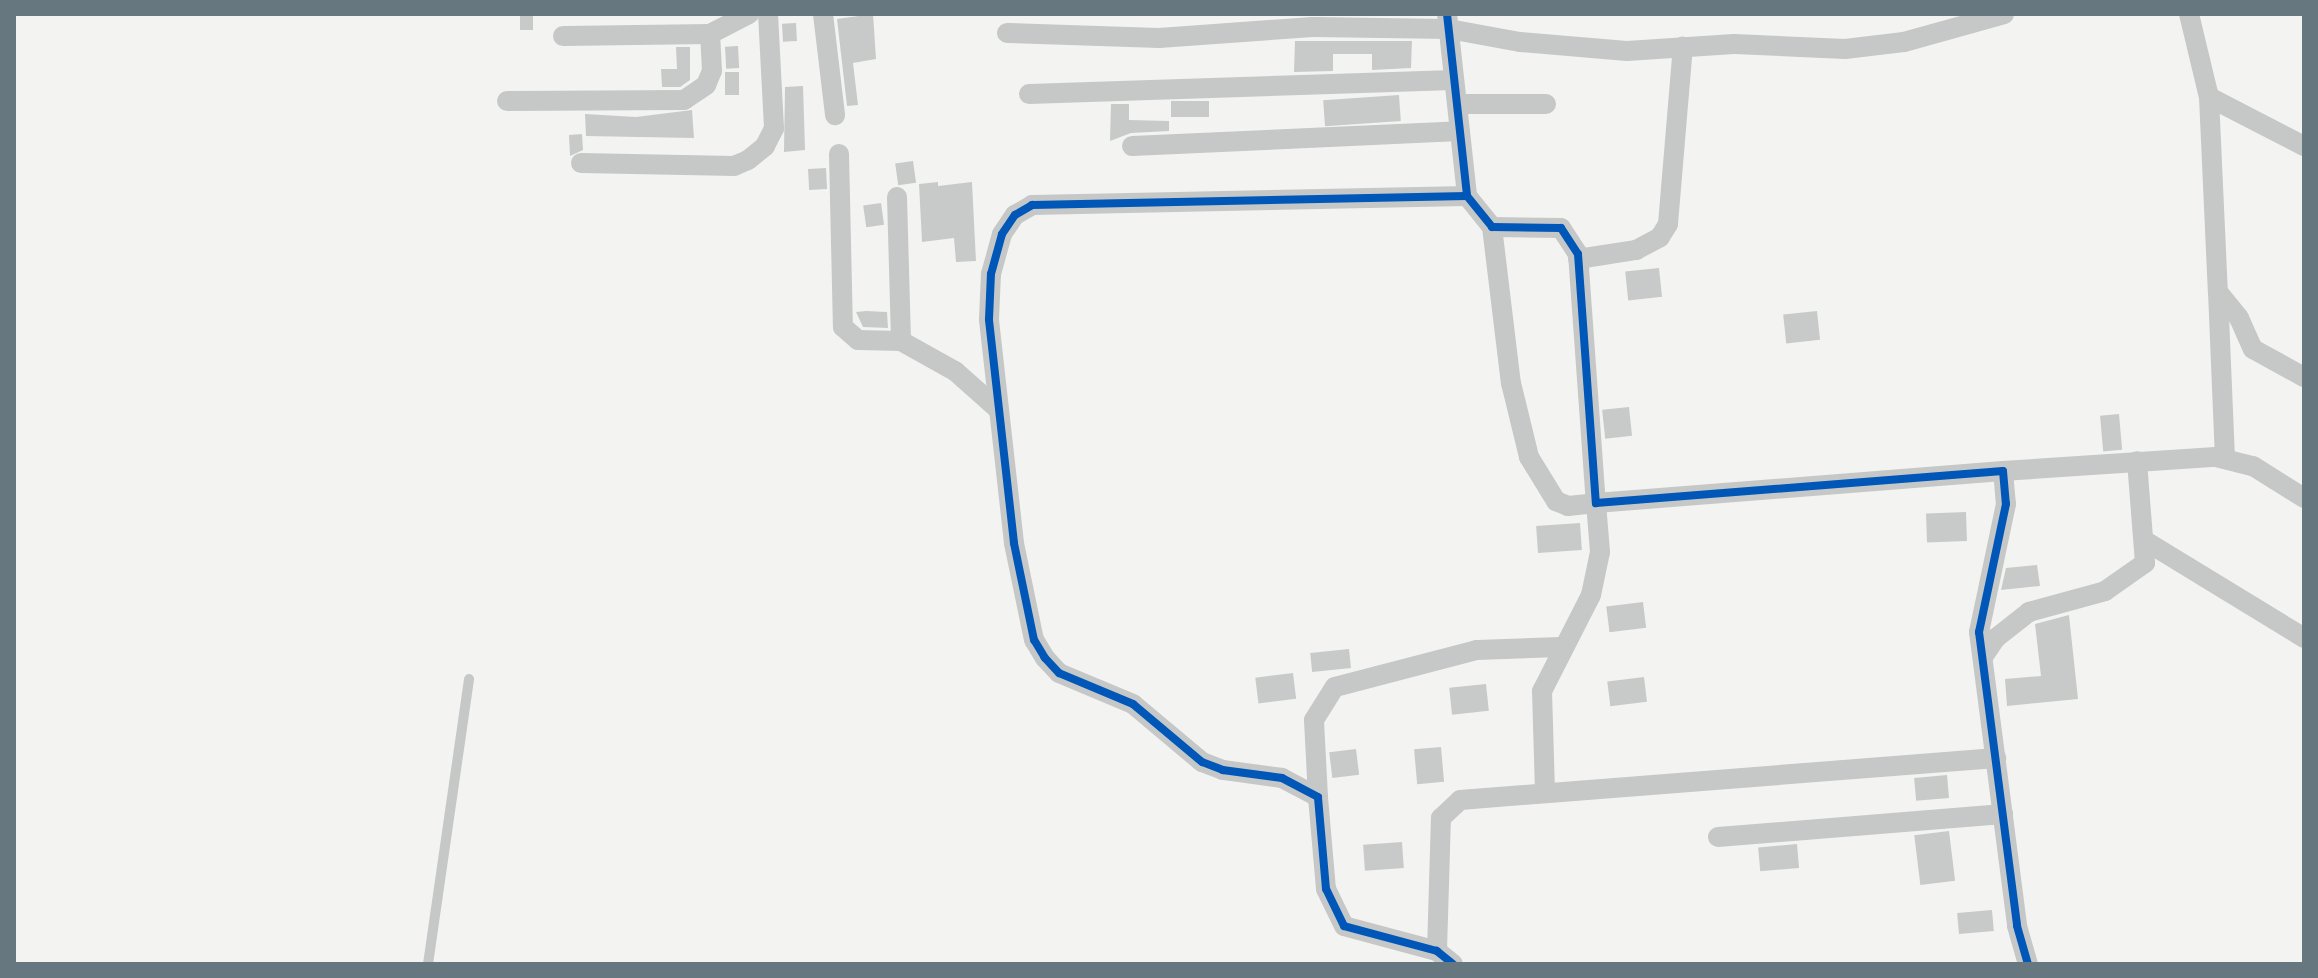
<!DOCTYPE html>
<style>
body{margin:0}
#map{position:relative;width:2318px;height:978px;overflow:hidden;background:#f3f3f2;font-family:Poppins,sans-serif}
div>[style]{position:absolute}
.building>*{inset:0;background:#c8caca;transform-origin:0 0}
.lane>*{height:10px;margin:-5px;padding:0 5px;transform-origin:5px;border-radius:5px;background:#c6c8c8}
.street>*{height:20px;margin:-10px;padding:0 10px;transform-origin:10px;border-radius:10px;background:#c6c8c8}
.cycleway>*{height:8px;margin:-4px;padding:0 4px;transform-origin:4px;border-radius:4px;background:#0057b8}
span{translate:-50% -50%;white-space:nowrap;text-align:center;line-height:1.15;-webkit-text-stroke:8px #fff;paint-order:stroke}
.frame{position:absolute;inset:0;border:16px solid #66777f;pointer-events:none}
</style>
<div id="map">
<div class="building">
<i style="left:520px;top:14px;width:13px;height:16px"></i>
<i style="clip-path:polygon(873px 14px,876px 59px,853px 63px,858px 105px,847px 106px,837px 19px)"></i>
<i style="left:796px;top:23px;width:18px;height:14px;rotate:87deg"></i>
<i style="clip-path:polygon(1295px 41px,1412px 41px,1411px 68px,1372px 70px,1372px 54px,1333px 54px,1333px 71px,1294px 72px)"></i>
<i style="left:738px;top:46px;width:22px;height:13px;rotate:87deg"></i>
<i style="clip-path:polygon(676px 47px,690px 47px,690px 80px,680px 87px,662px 87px,661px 69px,677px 69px)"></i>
<i style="left:725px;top:72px;width:14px;height:23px"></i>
<i style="clip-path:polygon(803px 86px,805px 150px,784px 152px,785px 87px)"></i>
<i style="left:1399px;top:95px;width:26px;height:76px;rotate:86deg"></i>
<i style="left:1209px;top:101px;width:16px;height:38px;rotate:90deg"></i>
<i style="clip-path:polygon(1111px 104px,1129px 104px,1129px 120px,1169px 121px,1169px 131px,1131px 133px,1110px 141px)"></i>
<i style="clip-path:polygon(692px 110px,694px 138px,586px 136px,585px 114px,636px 117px)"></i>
<i style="clip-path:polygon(582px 134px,583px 150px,570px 156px,569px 135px)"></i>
<i style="left:913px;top:161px;width:22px;height:18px;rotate:82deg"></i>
<i style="left:826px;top:168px;width:21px;height:18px;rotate:87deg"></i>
<i style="clip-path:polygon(938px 182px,938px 186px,972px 182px,976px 261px,956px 262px,954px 238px,922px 242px,919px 184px)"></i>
<i style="left:881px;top:203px;width:22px;height:18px;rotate:82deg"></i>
<i style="left:1659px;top:268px;width:29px;height:34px;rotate:84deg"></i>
<i style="clip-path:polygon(866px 311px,887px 312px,888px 328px,863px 327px,856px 312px)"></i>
<i style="left:1817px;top:311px;width:29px;height:34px;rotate:84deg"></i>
<i style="left:1629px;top:407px;width:29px;height:27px;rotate:84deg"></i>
<i style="left:2119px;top:414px;width:36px;height:19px;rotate:85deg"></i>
<i style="left:1966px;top:512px;width:29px;height:40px;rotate:88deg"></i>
<i style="left:1580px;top:523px;width:27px;height:44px;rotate:86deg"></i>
<i style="clip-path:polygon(2037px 565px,2040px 586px,2001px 590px,2006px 568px)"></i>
<i style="left:1643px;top:602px;width:26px;height:37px;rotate:83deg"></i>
<i style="clip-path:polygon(2069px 615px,2078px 699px,2007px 706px,2005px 679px,2041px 676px,2035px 624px)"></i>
<i style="left:1349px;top:649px;width:19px;height:39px;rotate:84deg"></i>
<i style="left:1293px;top:673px;width:26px;height:38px;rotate:83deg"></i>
<i style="left:1644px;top:677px;width:25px;height:37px;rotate:83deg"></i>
<i style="left:1486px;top:684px;width:27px;height:37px;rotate:84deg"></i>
<i style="left:1441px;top:747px;width:35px;height:27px;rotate:85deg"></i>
<i style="left:1356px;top:749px;width:26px;height:27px;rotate:83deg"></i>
<i style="left:1947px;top:775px;width:23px;height:33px;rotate:85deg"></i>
<i style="left:1949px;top:831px;width:50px;height:35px;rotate:83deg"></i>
<i style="left:1402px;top:842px;width:26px;height:39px;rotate:86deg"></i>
<i style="left:1797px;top:844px;width:24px;height:39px;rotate:85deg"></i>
<i style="left:1992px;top:910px;width:21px;height:35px;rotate:85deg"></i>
</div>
<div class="lane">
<i style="left:428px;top:964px;width:288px;rotate:-81.8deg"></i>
</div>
<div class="street">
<i style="left:823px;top:14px;width:102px;rotate:83.2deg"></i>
<i style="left:1447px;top:14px;width:183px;rotate:83.7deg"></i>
<i style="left:1467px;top:196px;width:40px;rotate:51deg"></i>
<i style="left:1492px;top:227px;width:69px;rotate:0.8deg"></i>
<i style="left:1561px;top:228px;width:31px;rotate:57deg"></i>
<i style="left:1578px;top:254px;width:250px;rotate:85.9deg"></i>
<i style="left:1596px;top:503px;width:408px;rotate:-4.5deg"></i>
<i style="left:2003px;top:471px;width:33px;rotate:85deg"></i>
<i style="left:2006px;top:504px;width:131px;rotate:101.9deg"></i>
<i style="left:1979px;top:632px;width:296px;rotate:82.6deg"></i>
<i style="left:2017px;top:926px;width:40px;rotate:74deg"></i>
<i style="left:2189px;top:14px;width:85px;rotate:76.5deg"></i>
<i style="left:2209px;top:97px;width:107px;rotate:27.3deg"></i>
<i style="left:1007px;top:33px;width:152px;rotate:1.9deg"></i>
<i style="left:1159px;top:38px;width:154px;rotate:-4.1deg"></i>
<i style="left:1313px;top:27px;width:136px;rotate:0.8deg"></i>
<i style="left:1449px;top:29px;width:72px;rotate:10.4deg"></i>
<i style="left:1520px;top:42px;width:107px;rotate:4.8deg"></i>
<i style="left:1627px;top:51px;width:107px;rotate:-3.7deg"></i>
<i style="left:1734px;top:44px;width:111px;rotate:2.6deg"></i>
<i style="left:1845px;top:49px;width:59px;rotate:-6.8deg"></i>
<i style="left:1904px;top:42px;width:104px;rotate:-15.6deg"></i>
<i style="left:563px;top:36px;width:147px;rotate:-0.8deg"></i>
<i style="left:710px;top:34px;width:44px;rotate:-27.1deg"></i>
<i style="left:1029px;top:94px;width:425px;rotate:-1.9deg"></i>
<i style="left:2209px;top:97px;width:195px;rotate:87.4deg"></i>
<i style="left:2218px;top:292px;width:33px;rotate:51deg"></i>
<i style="left:2239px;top:318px;width:34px;rotate:66deg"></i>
<i style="left:2253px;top:349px;width:58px;rotate:28.8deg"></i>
<i style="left:507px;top:101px;width:177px;rotate:-0.3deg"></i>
<i style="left:684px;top:100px;width:27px;rotate:-34deg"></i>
<i style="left:706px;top:85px;width:15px;rotate:-67deg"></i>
<i style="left:712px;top:71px;width:37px;rotate:-93deg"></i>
<i style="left:1457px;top:104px;width:89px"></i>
<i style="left:1132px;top:146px;width:328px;rotate:-2.6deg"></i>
<i style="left:839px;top:154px;width:173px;rotate:88.7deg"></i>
<i style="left:843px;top:327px;width:20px;rotate:41deg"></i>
<i style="left:858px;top:340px;width:43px;rotate:1.3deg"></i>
<i style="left:581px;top:163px;width:153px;rotate:1.1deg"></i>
<i style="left:734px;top:166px;width:15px;rotate:-23deg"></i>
<i style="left:748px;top:160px;width:22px;rotate:-39deg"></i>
<i style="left:765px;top:146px;width:20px;rotate:-63deg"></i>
<i style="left:774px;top:128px;width:114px;rotate:-93deg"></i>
<i style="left:897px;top:197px;width:144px;rotate:88.4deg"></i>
<i style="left:901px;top:341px;width:62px;rotate:29.1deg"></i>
<i style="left:955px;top:371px;width:59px;rotate:41.6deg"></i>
<i style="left:1492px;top:227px;width:157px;rotate:83.1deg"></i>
<i style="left:1511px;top:383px;width:76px;rotate:76.3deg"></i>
<i style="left:1529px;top:457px;width:52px;rotate:58.5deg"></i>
<i style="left:1556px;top:501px;width:13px;rotate:23deg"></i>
<i style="left:1568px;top:506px;width:28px;rotate:-6deg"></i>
<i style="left:1596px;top:503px;width:49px;rotate:85.3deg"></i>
<i style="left:1600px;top:552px;width:44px;rotate:101.8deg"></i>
<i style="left:1591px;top:595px;width:108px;rotate:117deg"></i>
<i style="left:1542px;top:691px;width:100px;rotate:88.3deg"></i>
<i style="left:1578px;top:259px;width:59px;rotate:-8.8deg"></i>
<i style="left:1636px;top:250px;width:27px;rotate:-28deg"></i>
<i style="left:1660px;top:237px;width:15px;rotate:-58deg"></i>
<i style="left:1668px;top:224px;width:178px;rotate:-85.2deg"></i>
<i style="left:2218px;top:292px;width:166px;rotate:87.6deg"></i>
<i style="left:2003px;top:471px;width:213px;rotate:-3.8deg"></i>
<i style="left:2216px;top:457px;width:38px;rotate:14deg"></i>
<i style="left:2253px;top:466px;width:60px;rotate:32.1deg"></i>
<i style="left:2147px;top:542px;width:184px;rotate:31.4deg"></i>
<i style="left:1983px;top:657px;width:23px;rotate:-56deg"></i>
<i style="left:1996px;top:638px;width:42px;rotate:-38.2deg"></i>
<i style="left:2029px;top:612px;width:79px;rotate:-15.4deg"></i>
<i style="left:2105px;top:591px;width:49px;rotate:-35deg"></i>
<i style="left:2145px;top:563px;width:102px;rotate:-94.5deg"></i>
<i style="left:1318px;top:797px;width:77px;rotate:-93deg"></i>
<i style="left:1314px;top:720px;width:39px;rotate:-58deg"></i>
<i style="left:1335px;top:687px;width:147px;rotate:-14.6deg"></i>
<i style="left:1477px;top:650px;width:84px;rotate:-2deg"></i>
<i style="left:1718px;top:837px;width:286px;rotate:-4.6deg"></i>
<i style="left:1437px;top:951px;width:133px;rotate:-88.3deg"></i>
<i style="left:1441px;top:818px;width:26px;rotate:-43deg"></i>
<i style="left:1460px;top:800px;width:538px;rotate:-4.48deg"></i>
<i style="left:1453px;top:964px;width:21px;rotate:-141deg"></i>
<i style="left:1437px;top:951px;width:96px;rotate:-165deg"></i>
<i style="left:1344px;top:926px;width:41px;rotate:-115.9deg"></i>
<i style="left:1326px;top:889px;width:92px;rotate:-95deg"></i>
<i style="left:1318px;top:797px;width:41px;rotate:-152.2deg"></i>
<i style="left:1282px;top:778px;width:60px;rotate:-172.3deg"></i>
<i style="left:1223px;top:770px;width:22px;rotate:-159deg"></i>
<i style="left:1202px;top:762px;width:90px;rotate:-140deg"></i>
<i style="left:1133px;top:704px;width:80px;rotate:-157.3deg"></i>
<i style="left:1059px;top:673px;width:21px;rotate:-133deg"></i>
<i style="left:1045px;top:658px;width:21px;rotate:-121deg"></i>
<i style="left:1034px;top:640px;width:99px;rotate:-101.7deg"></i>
<i style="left:1014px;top:543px;width:225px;rotate:-96.4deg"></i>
<i style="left:989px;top:319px;width:45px;rotate:-87.5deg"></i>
<i style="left:991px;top:274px;width:41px;rotate:-74.6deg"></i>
<i style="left:1002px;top:234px;width:23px;rotate:-56deg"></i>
<i style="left:1015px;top:215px;width:20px;rotate:-30deg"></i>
<i style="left:1032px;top:205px;width:435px;rotate:-1.2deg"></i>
</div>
<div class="cycleway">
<i style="left:1447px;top:14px;width:183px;rotate:83.7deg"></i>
<i style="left:1467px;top:196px;width:40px;rotate:51deg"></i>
<i style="left:1492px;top:227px;width:69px;rotate:0.8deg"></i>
<i style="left:1561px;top:228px;width:31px;rotate:57deg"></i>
<i style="left:1578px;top:254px;width:250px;rotate:85.9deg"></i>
<i style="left:1596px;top:503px;width:408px;rotate:-4.5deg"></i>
<i style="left:2003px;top:471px;width:33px;rotate:85deg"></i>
<i style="left:2006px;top:504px;width:131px;rotate:101.9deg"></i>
<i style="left:1979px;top:632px;width:296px;rotate:82.6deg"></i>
<i style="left:2017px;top:926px;width:40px;rotate:74deg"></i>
<i style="left:1453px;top:964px;width:21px;rotate:-141deg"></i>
<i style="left:1437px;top:951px;width:96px;rotate:-165deg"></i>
<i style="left:1344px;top:926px;width:41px;rotate:-115.9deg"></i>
<i style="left:1326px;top:889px;width:92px;rotate:-95deg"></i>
<i style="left:1318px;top:797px;width:41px;rotate:-152.2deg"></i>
<i style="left:1282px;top:778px;width:60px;rotate:-172.3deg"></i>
<i style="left:1223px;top:770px;width:22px;rotate:-159deg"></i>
<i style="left:1202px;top:762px;width:90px;rotate:-140deg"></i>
<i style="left:1133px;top:704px;width:80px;rotate:-157.3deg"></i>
<i style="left:1059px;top:673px;width:21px;rotate:-133deg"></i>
<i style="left:1045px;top:658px;width:21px;rotate:-121deg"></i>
<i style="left:1034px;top:640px;width:99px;rotate:-101.7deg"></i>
<i style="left:1014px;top:543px;width:225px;rotate:-96.4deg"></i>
<i style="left:989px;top:319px;width:45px;rotate:-87.5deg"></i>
<i style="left:991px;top:274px;width:41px;rotate:-74.6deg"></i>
<i style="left:1002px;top:234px;width:23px;rotate:-56deg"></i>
<i style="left:1015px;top:215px;width:20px;rotate:-30deg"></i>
<i style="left:1032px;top:205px;width:435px;rotate:-1.2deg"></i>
</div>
<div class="frame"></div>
</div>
